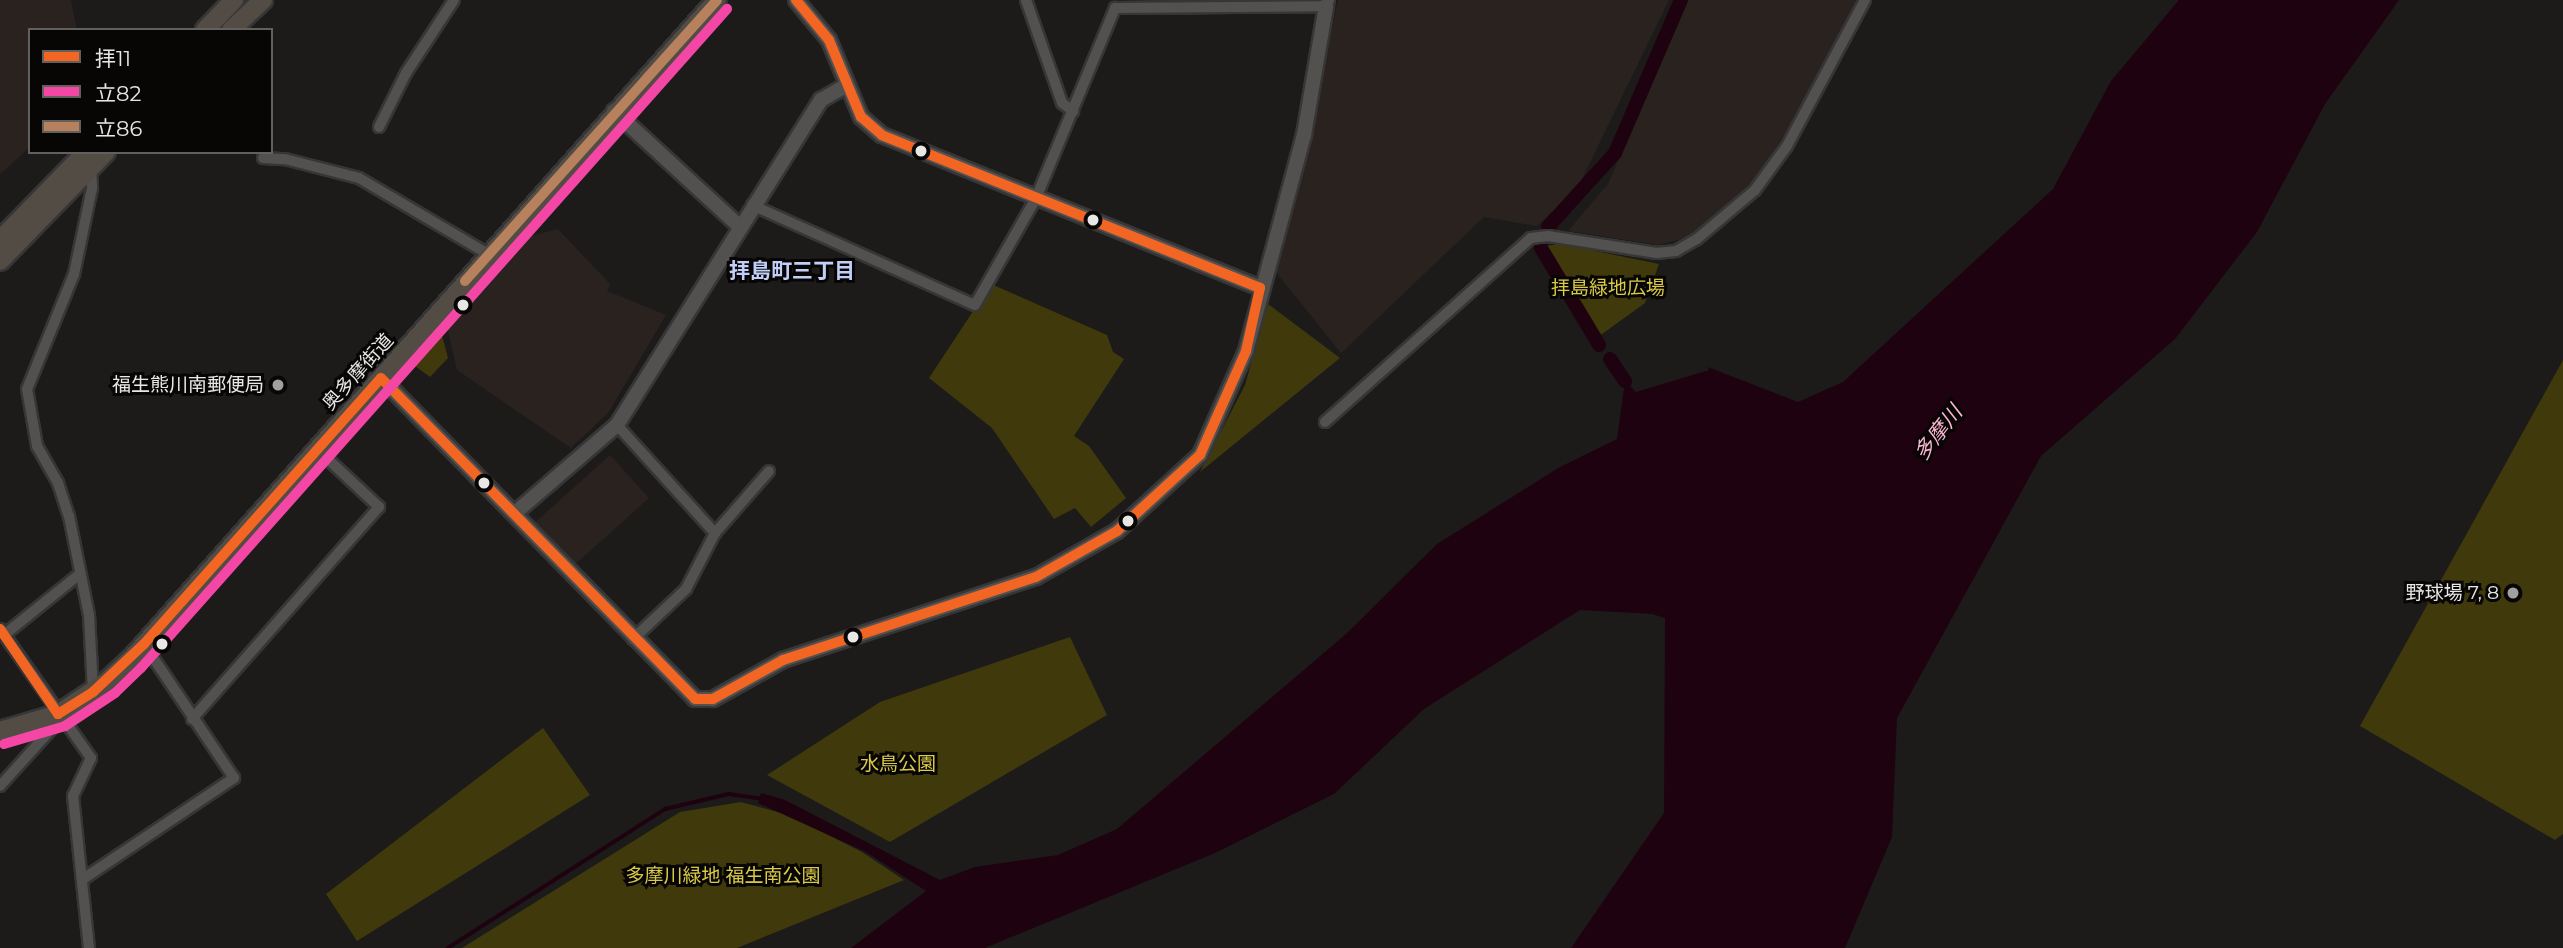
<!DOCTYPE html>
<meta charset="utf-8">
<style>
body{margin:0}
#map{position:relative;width:2563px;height:948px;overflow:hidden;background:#1c1b1a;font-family:Montserrat,"Noto Sans JP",sans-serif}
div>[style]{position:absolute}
.built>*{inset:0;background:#2a221f;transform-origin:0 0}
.green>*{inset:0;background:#3f390b}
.water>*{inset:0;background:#1f020f}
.stream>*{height:3.5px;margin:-1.75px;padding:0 1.75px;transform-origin:1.75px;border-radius:1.75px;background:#1f020f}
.canal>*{height:14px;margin:-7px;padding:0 7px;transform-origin:7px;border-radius:7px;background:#1f020f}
.roads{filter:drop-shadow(2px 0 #373636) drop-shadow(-2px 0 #373636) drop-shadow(0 2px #373636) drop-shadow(0 -2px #373636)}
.minor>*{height:10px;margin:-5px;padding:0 5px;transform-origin:5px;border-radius:5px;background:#525150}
.tertiary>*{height:14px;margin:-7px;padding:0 7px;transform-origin:7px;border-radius:7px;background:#525150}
.primary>*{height:18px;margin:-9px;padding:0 9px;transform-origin:9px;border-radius:9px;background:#524c45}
.bus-1>*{height:10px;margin:-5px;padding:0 5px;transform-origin:5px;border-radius:5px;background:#f26522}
.bus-2>*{height:10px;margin:-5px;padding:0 5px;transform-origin:5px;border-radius:5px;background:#f346a5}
.bus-3>*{height:10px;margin:-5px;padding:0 5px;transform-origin:5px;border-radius:5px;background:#b6815c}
.dots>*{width:19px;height:19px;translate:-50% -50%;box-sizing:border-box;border:4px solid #070605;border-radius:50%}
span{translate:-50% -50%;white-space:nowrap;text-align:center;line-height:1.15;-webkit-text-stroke:6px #070605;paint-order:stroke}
.park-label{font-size:19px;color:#daca48}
.street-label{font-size:19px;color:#e9e7e6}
.poi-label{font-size:19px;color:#e9e7e6}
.right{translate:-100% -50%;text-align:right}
.neighbourhood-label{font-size:21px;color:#c1cff8;font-weight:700}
.water-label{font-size:21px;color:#fcb6d3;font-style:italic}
.legend{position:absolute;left:28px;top:28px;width:245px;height:126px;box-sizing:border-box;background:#070605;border:2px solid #61605f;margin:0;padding:9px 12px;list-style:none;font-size:21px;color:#e9e7e6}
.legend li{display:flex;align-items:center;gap:14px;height:35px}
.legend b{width:35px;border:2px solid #61605f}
</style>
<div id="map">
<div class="built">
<i style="clip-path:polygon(0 0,71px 0,77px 30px,30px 30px,30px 147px,0 174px)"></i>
<i style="clip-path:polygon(1338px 0,1669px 0,1578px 187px,1537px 226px,1484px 217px,1341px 353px,1276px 272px)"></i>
<i style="clip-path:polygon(1687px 0,1856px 0,1791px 125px,1753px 181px,1711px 219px,1685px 238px,1659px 245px,1568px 231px,1608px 184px)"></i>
<i style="clip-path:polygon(558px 229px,610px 284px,607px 291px,666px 315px,608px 413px,571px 448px,457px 370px,447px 326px,522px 238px)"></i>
<i style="left:610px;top:455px;width:58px;height:105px;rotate:48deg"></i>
</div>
<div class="green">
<i style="clip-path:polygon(1561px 244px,1659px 264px,1645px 303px,1598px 337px,1545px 246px)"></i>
<i style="clip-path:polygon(991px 284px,1107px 335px,1113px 352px,1124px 359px,1074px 436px,1089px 446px,1126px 498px,1091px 527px,1075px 508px,1054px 519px,992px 428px,929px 378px)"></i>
<i style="clip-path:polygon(1268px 304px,1340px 358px,1200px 472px,1245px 385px)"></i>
<i style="clip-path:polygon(442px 335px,448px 358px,430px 377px,415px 366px)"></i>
<i style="clip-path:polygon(2563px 360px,2563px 834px,2555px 840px,2360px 726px)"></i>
<i style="clip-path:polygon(1070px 637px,1107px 715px,890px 842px,767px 775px,880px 702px)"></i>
<i style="clip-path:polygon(543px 728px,590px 795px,357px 941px,326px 894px)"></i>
<i style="clip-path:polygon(741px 802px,789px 815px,862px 852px,904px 880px,737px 948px,462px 948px,680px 812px)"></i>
</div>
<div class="water">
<i style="clip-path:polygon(2179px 0,2399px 0,2325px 104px,2257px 232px,2175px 339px,2041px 456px,1897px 718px,1892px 837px,1845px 948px,1571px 948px,1664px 813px,1665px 618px,1652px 614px,1580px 610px,1424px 709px,1334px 794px,1215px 853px,985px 948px,851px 948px,926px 891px,866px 852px,758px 803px,761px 793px,785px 800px,940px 880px,975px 867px,1058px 855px,1117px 829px,1346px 634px,1437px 544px,1560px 467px,1617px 439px,1625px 381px,1636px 392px,1709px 370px,1708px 367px,1798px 402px,1843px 382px,2053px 189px,2111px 81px)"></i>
</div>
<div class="stream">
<i style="left:448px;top:948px;width:258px;rotate:-32.6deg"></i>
<i style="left:665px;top:809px;width:66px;rotate:-13.2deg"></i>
<i style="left:729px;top:794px;width:35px;rotate:8deg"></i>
</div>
<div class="canal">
<i style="left:1548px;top:227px;width:100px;rotate:-47.8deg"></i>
<i style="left:1615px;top:153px;width:167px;rotate:-66.7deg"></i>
<i style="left:1541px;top:248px;width:113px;rotate:59.1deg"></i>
<i style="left:1610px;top:359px;width:27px;rotate:56deg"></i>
</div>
<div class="roads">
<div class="minor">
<i style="left:1026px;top:0;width:109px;rotate:70.7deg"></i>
<i style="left:1062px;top:103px;width:14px;rotate:36deg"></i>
<i style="left:379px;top:127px;width:60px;rotate:-63.4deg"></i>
<i style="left:406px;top:73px;width:87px;rotate:-56.7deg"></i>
<i style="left:263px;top:158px;width:22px;rotate:3deg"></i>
<i style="left:285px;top:159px;width:76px;rotate:14.4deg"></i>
<i style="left:359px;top:178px;width:150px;rotate:30.5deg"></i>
<i style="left:91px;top:166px;width:22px;rotate:87deg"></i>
<i style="left:92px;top:188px;width:88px;rotate:101.8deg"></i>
<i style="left:74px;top:274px;width:124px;rotate:112.2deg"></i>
<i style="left:27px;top:389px;width:58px;rotate:80deg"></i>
<i style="left:37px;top:446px;width:43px;rotate:60.4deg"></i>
<i style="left:58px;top:483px;width:35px;rotate:72deg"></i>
<i style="left:69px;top:516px;width:101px;rotate:78.6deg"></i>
<i style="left:89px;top:615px;width:77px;rotate:87deg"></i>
<i style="left:752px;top:205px;width:244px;rotate:24.2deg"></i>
<i style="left:975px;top:305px;width:123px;rotate:-60.3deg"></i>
<i style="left:1036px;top:198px;width:206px;rotate:-67.4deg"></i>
<i style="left:1115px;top:8px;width:211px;rotate:-0.5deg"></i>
<i style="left:1326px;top:6px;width:7px;rotate:-63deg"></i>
<i style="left:1325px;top:422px;width:276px;rotate:-41.8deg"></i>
<i style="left:1531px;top:238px;width:17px;rotate:-7deg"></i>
<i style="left:1548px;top:236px;width:110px;rotate:8.9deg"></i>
<i style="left:1657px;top:253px;width:19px;rotate:-6deg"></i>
<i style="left:1676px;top:251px;width:24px;rotate:-30deg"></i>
<i style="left:1697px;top:239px;width:76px;rotate:-40.2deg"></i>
<i style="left:1755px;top:190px;width:54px;rotate:-54deg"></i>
<i style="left:1787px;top:146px;width:166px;rotate:-61.9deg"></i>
<i style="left:617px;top:425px;width:146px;rotate:47.8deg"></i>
<i style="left:0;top:629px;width:158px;rotate:54.8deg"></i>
<i style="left:91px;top:758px;width:42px;rotate:115.3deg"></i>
<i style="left:73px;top:796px;width:153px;rotate:84deg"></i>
<i style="left:4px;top:635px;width:97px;rotate:-38.8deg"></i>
<i style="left:633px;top:639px;width:73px;rotate:-43.3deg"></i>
<i style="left:686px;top:589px;width:63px;rotate:-62.6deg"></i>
<i style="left:715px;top:533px;width:82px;rotate:-48.9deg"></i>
<i style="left:192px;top:719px;width:283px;rotate:-48.6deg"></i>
<i style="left:379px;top:507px;width:85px;rotate:-136.9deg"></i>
<i style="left:0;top:786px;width:81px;rotate:-48deg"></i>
<i style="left:54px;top:726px;width:13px;rotate:-72deg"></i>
<i style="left:83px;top:879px;width:182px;rotate:-33.8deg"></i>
<i style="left:234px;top:778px;width:161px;rotate:-123.9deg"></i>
</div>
<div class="tertiary">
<i style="left:796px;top:0;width:52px;rotate:50.5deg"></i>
<i style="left:829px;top:40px;width:83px;rotate:67.4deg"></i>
<i style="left:861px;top:117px;width:28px;rotate:41deg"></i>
<i style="left:882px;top:135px;width:408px;rotate:22deg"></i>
<i style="left:614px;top:111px;width:170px;rotate:42.6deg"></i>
<i style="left:381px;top:378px;width:449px;rotate:45.6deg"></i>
<i style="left:695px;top:699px;width:18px"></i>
<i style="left:713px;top:699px;width:80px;rotate:-29.1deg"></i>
<i style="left:783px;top:660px;width:266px;rotate:-18.2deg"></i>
<i style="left:1036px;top:577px;width:93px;rotate:-29.6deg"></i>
<i style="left:1117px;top:531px;width:113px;rotate:-42.5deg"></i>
<i style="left:1200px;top:455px;width:114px;rotate:-66.1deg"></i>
<i style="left:1246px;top:351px;width:224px;rotate:-75deg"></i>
<i style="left:1304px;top:135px;width:131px;rotate:-80.3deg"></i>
<i style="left:515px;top:513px;width:135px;rotate:-40.8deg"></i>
<i style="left:617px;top:425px;width:384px;rotate:-57.9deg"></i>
<i style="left:821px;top:100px;width:30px;rotate:-30deg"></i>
</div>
<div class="primary">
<i style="left:205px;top:30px;width:42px;rotate:-46deg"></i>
<i style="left:231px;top:30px;width:44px;rotate:-43.2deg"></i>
<i style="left:0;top:240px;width:123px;rotate:-45.7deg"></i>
<i style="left:0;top:261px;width:152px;rotate:-45.8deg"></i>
<i style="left:0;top:731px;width:60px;rotate:-16.3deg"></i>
<i style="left:58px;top:714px;width:58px;rotate:-33.7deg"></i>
<i style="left:106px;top:682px;width:35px;rotate:-43deg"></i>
<i style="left:132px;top:658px;width:880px;rotate:-48.36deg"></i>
</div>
</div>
<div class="bus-1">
<i style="left:0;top:629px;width:103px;rotate:55.7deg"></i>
<i style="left:58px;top:714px;width:41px;rotate:-32.2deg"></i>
<i style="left:93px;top:692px;width:70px;rotate:-43.3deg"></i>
<i style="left:144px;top:644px;width:356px;rotate:-48.3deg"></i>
<i style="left:381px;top:378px;width:449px;rotate:45.6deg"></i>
<i style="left:695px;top:699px;width:18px"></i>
<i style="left:713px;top:699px;width:80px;rotate:-29.1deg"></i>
<i style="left:783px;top:660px;width:266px;rotate:-18.2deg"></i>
<i style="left:1036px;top:577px;width:93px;rotate:-29.6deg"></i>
<i style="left:1117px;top:531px;width:113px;rotate:-42.5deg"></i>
<i style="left:1200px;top:455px;width:114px;rotate:-66.1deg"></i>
<i style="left:1246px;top:351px;width:65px;rotate:-77.5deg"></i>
<i style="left:1260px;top:288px;width:408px;rotate:-158deg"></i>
<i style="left:882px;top:135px;width:28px;rotate:-139deg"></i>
<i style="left:861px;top:117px;width:83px;rotate:-112.6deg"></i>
<i style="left:829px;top:40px;width:52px;rotate:-129.5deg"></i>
</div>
<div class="bus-2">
<i style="left:4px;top:744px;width:64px;rotate:-16.4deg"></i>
<i style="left:65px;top:726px;width:60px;rotate:-33.4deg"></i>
<i style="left:115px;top:693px;width:36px;rotate:-44deg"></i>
<i style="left:141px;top:668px;width:882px;rotate:-48.36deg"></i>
</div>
<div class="bus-3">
<i style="left:465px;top:281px;width:377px;rotate:-48.1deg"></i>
</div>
<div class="dots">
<i style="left:921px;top:151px;background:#e9e7e6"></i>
<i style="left:1093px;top:220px;background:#e9e7e6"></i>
<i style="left:463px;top:305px;background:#e9e7e6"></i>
<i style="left:278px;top:385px;background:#a1a09f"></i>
<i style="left:484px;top:483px;background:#e9e7e6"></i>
<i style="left:1128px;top:521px;background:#e9e7e6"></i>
<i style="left:2513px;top:593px;background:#a1a09f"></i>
<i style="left:853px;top:637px;background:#e9e7e6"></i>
<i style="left:162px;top:644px;background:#e9e7e6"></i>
</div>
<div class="park-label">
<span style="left:1608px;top:288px">拝島緑地広場</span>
<span style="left:898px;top:764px">水鳥公園</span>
<span style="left:723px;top:876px">多摩川緑地 福生南公園</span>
</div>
<div class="street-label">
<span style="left:358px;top:372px;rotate:-48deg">奥多摩街道</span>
</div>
<div class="poi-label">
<span class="right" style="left:264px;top:385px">福生熊川南郵便局</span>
<span class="right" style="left:2499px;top:593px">野球場 7, 8</span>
</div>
<div class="neighbourhood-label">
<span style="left:792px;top:271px">拝島町三丁目</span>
</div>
<div class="water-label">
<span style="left:1938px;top:433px;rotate:-52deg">多摩川</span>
</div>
<ul class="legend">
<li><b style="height:9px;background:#f26522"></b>拝11</li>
<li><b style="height:9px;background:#f346a5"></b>立82</li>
<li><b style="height:9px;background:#b6815c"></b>立86</li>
</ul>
</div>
